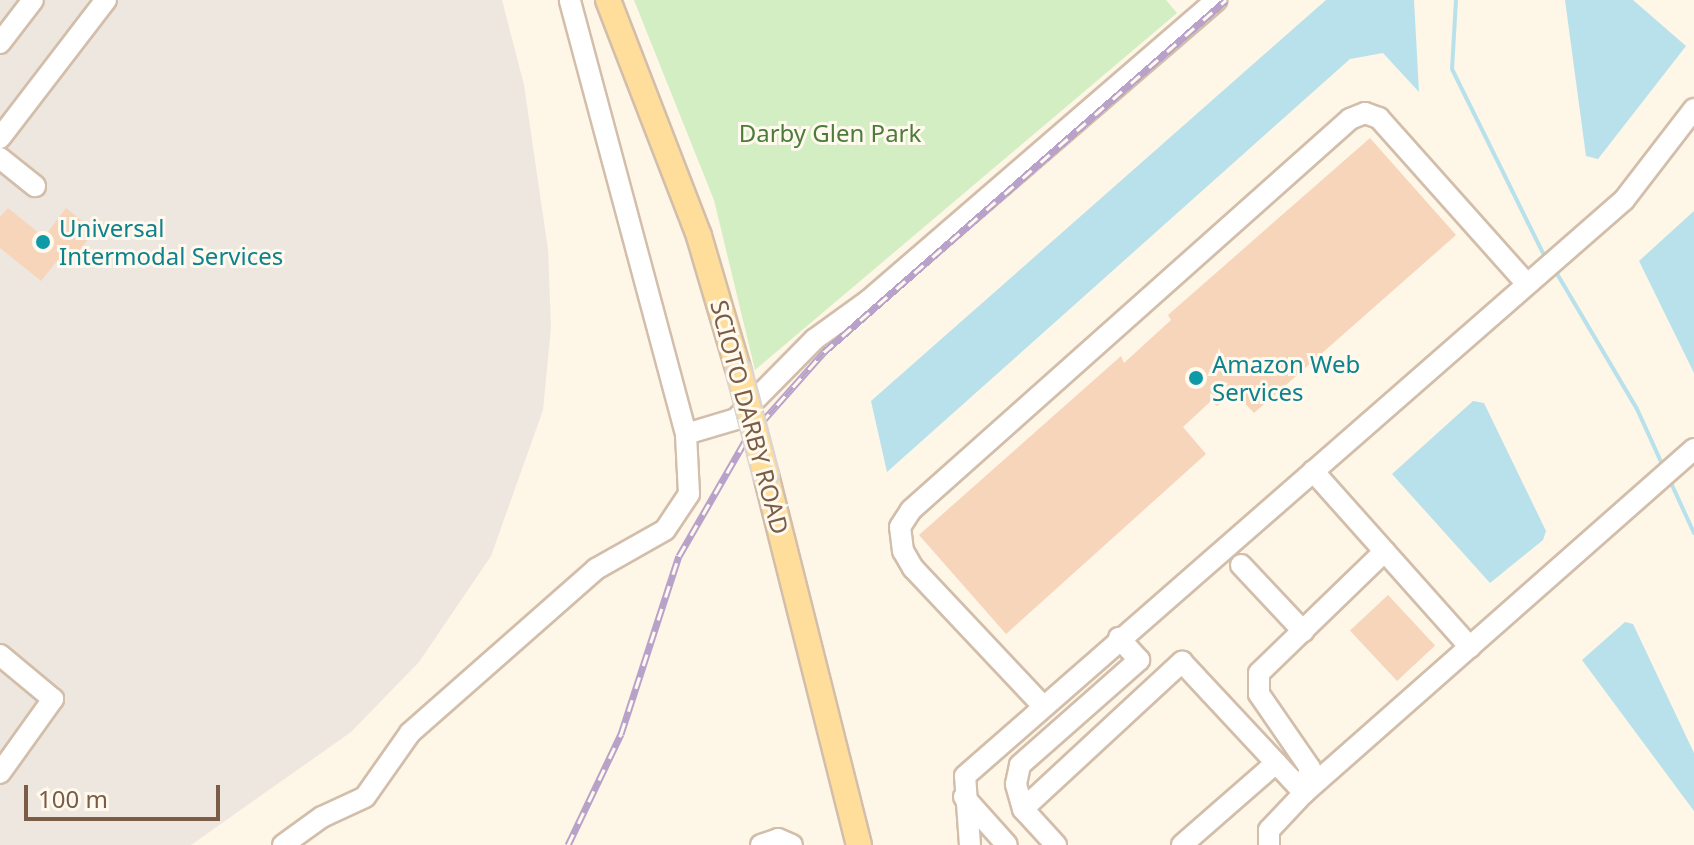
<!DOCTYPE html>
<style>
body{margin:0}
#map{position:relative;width:1694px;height:845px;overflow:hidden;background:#fef6e6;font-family:"Noto Sans",sans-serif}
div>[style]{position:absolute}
.industrial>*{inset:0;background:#eee7e0}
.green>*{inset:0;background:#d2eec2}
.water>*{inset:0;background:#b8e1eb}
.stream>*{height:4px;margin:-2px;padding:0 2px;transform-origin:2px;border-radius:2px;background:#b8e1eb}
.building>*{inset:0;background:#f7d5bb;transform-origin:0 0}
.roads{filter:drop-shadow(2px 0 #d2beaa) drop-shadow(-2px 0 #d2beaa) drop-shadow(0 2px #d2beaa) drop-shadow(0 -2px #d2beaa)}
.minor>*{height:20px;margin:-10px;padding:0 10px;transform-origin:10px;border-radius:10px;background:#fff}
.major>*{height:24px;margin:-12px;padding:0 12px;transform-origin:12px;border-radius:12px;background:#ffde9c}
.rail>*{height:7px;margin-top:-3.5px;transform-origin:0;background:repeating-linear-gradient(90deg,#fff9ee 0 12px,#b9a2ca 0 24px);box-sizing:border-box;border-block:2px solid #b9a2ca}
.bridges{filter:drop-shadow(2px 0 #ddd5cf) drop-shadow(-2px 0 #ddd5cf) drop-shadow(0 2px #ddd5cf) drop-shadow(0 -2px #ddd5cf)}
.major-bridge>*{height:24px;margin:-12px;padding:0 12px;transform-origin:12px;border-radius:12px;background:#ffde9c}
.dots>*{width:22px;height:22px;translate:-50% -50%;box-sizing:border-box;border:4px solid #fff9ee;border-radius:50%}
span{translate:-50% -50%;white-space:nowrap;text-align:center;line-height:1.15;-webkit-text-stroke:6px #fff9ee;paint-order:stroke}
.park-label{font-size:24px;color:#4c7c3c}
.culture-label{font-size:24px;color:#0d838f}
.left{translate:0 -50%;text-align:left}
.street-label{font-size:24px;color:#7b5c47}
.scale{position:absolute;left:24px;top:785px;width:196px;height:36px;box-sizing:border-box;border:4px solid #7b5c47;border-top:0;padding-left:10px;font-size:24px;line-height:28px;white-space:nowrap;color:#7b5c47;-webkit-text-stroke:6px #fff9ee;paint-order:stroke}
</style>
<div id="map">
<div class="industrial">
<i style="clip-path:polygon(0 0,502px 0,524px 85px,548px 250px,551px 327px,543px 410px,491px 556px,419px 662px,351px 732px,191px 845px,0 845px)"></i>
</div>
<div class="green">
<i style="clip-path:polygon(634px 0,1166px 0,1177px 13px,755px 370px,714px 200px)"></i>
</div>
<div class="water">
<i style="clip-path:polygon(1326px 0,1414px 0,1419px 92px,1383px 53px,1350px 59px,887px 472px,871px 401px)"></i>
<i style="clip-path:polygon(1565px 0,1633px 0,1686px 46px,1598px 159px,1586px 156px)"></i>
<i style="clip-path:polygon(1694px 211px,1694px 373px,1639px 261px)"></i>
<i style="clip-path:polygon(1473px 401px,1484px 403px,1546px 531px,1543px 540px,1490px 583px,1392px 474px)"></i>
<i style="clip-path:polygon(1625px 622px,1633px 624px,1694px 753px,1694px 811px,1582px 660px)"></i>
</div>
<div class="stream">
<i style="left:1456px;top:0;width:69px;rotate:93.3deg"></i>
<i style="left:1452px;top:69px;width:208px;rotate:63.7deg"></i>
<i style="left:1556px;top:272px;width:159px;rotate:59.4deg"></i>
<i style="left:1637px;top:409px;width:63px;rotate:65.5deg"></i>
<i style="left:1671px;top:483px;width:55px;rotate:65.3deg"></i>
</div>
<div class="building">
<i style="clip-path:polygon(1370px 138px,1456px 235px,1254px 413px,1234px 392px,1217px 406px,1211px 401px,1183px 427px,1206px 454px,1006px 634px,919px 535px,1121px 356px,1124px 363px,1171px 320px,1168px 315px)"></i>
<i style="clip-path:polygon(8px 208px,44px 237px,66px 208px,95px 231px,73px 258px,65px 251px,41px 281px,0 248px,0 217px)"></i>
<i style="left:1388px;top:595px;width:69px;height:52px;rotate:47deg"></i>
</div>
<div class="roads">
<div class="minor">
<i style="left:0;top:43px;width:54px;rotate:-52.5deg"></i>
<i style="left:0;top:138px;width:174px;rotate:-52.5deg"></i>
<i style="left:0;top:158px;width:45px;rotate:38.7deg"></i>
<i style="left:686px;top:434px;width:52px;rotate:-16.7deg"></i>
<i style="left:736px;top:419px;width:112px;rotate:-45.4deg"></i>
<i style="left:815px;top:339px;width:67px;rotate:-35.8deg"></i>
<i style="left:869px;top:300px;width:459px;rotate:-40.8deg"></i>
<i style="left:1313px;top:471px;width:236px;rotate:48.3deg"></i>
<i style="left:1241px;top:565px;width:91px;rotate:46.8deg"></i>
<i style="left:0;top:655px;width:69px;rotate:39.7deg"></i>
<i style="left:53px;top:699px;width:91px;rotate:125.6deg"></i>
<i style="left:1043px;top:706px;width:190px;rotate:-133.3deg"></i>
<i style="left:913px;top:568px;width:20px;rotate:-120deg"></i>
<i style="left:903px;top:551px;width:24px;rotate:-97deg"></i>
<i style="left:900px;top:527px;width:20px;rotate:-57deg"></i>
<i style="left:911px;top:510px;width:588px;rotate:-41.69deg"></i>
<i style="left:1350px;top:119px;width:16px;rotate:-22deg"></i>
<i style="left:1365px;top:113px;width:15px;rotate:20deg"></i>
<i style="left:1379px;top:118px;width:222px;rotate:48.3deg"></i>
<i style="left:1304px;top:793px;width:520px;rotate:-41.41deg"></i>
<i style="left:1304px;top:793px;width:26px;rotate:-77deg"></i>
<i style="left:1310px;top:768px;width:90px;rotate:-124.6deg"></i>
<i style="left:1259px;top:694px;width:21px;rotate:-90deg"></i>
<i style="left:1259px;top:673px;width:175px;rotate:-44.1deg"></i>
<i style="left:964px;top:797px;width:64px;rotate:48.1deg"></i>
<i style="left:1023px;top:809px;width:26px;rotate:-106deg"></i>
<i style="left:1016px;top:784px;width:19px;rotate:-78deg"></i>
<i style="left:1020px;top:765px;width:159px;rotate:-41.4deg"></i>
<i style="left:1139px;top:660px;width:30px;rotate:-132deg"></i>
<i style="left:283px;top:845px;width:48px;rotate:-35.7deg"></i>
<i style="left:322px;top:817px;width:47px;rotate:-24.9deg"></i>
<i style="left:365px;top:797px;width:78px;rotate:-54.9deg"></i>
<i style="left:410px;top:733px;width:248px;rotate:-41.4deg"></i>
<i style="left:596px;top:569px;width:79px;rotate:-29.5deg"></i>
<i style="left:665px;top:530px;width:43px;rotate:-56.3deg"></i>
<i style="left:689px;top:494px;width:60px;rotate:-92.9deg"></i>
<i style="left:686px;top:434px;width:449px;rotate:-105deg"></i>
<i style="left:761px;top:845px;width:18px;rotate:-19deg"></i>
<i style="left:778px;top:839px;width:15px;rotate:23deg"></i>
<i style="left:970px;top:845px;width:69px;rotate:-94.1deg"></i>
<i style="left:965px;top:776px;width:875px;rotate:-41.16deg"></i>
<i style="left:1624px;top:200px;width:115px;rotate:-52.4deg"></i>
<i style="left:1056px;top:845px;width:49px;rotate:-132.5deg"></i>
<i style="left:1023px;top:809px;width:217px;rotate:-42.8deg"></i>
<i style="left:1182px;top:662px;width:179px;rotate:47deg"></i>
<i style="left:1304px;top:793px;width:51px;rotate:133.4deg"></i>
<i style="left:1269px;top:830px;width:15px;rotate:90deg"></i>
<i style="left:1182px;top:845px;width:125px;rotate:-41.1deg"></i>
</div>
<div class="major">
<i style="left:608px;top:0;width:253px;rotate:68.9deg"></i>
<i style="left:699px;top:236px;width:142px;rotate:73.6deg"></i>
<i style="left:766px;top:475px;width:382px;rotate:75.9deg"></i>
</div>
</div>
<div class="rail">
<i style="left:568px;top:845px;width:123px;rotate:-64.5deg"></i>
<i style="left:621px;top:734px;width:187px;rotate:-72deg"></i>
<i style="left:679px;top:556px;width:133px;rotate:-60.1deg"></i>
<i style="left:745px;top:441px;width:119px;rotate:-48.4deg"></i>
<i style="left:824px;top:352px;width:534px;rotate:-41.21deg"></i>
</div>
<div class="bridges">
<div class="major-bridge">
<i style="left:739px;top:372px;width:106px;rotate:75.3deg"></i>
</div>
</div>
<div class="dots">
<i style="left:43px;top:242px;background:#0f9aa8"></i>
<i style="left:1196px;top:378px;background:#0f9aa8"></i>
</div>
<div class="park-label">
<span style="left:830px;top:133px">Darby Glen Park</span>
</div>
<div class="culture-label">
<span class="left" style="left:59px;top:242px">Universal<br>Intermodal Services</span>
<span class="left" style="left:1212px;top:378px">Amazon Web<br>Services</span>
</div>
<div class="street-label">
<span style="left:750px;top:417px;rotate:75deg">SCIOTO DARBY ROAD</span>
</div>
<div class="scale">100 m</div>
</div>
